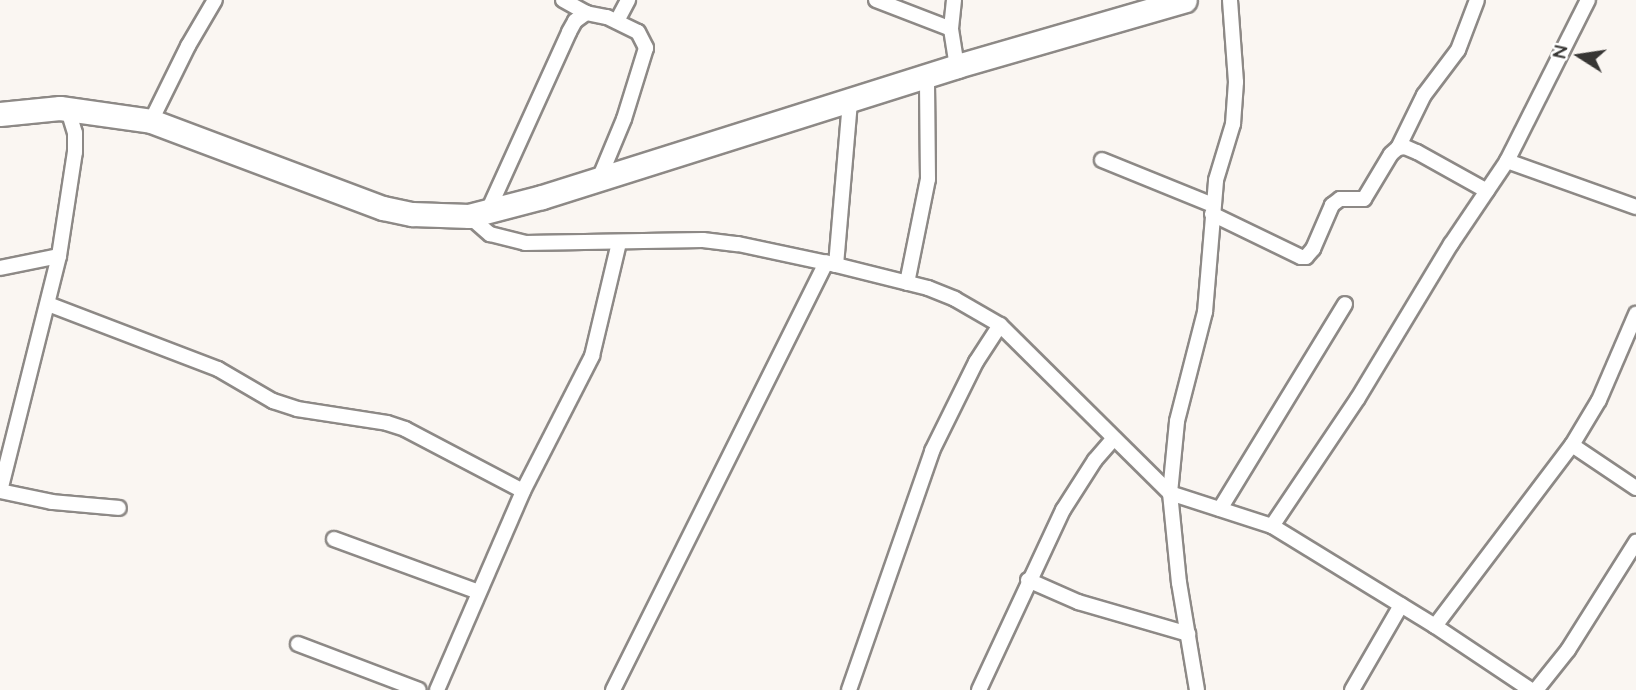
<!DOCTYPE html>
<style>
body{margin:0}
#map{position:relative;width:1636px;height:690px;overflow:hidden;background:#faf6f2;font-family:Quicksand,sans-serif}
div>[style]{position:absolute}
.roads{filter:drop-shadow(2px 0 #8d8986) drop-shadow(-2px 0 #8d8986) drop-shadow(0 2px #8d8986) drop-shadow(0 -2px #8d8986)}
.street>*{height:14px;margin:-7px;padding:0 7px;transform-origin:7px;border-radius:7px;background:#fff}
.primary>*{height:23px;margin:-11.5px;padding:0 11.5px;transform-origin:11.5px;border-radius:11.5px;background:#fff}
span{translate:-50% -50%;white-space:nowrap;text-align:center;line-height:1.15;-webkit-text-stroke:6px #fff;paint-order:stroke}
.north{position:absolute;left:1545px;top:21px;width:70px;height:70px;-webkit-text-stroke:5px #fff;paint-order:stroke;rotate:282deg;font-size:19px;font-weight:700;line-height:28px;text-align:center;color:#373634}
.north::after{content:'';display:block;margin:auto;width:24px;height:32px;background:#373634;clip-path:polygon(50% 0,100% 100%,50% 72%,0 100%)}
</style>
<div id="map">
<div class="roads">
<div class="street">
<i style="left:563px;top:0;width:26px;rotate:29deg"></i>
<i style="left:876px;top:0;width:80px;rotate:21.1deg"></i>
<i style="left:954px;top:0;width:29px;rotate:96deg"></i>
<i style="left:951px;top:29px;width:37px;rotate:81deg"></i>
<i style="left:617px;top:21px;width:24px;rotate:-62deg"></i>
<i style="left:151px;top:121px;width:84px;rotate:-63.7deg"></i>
<i style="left:188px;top:46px;width:53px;rotate:-59.6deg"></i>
<i style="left:1398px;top:148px;width:59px;rotate:-63.9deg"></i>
<i style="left:1424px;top:95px;width:56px;rotate:-52.9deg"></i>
<i style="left:1458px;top:50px;width:53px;rotate:-69.2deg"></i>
<i style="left:1102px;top:160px;width:120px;rotate:22.1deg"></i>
<i style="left:1507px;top:161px;width:137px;rotate:19.6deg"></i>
<i style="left:487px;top:213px;width:199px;rotate:-65.6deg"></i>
<i style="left:569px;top:32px;width:13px;rotate:-61deg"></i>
<i style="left:575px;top:21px;width:14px;rotate:-36deg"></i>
<i style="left:586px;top:13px;width:21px;rotate:11deg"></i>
<i style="left:607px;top:17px;width:34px;rotate:26deg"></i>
<i style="left:638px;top:32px;width:18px;rotate:63deg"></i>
<i style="left:646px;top:48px;width:74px;rotate:107.2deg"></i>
<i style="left:624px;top:119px;width:65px;rotate:112.6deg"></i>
<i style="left:1212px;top:214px;width:99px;rotate:25.8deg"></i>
<i style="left:1301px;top:257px;width:5px"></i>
<i style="left:1306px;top:257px;width:11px;rotate:-49deg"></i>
<i style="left:1313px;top:249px;width:48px;rotate:-66.6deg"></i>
<i style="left:1332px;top:205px;width:10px;rotate:-37deg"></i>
<i style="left:1340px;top:199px;width:24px"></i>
<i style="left:1364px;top:199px;width:52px;rotate:-59deg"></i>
<i style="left:1391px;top:154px;width:9px;rotate:-41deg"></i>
<i style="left:1398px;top:148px;width:7px;rotate:-8deg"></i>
<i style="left:1405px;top:147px;width:13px;rotate:23deg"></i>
<i style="left:1417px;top:152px;width:80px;rotate:29.1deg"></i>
<i style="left:469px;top:216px;width:28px;rotate:41deg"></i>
<i style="left:490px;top:234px;width:36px;rotate:14deg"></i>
<i style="left:525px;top:243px;width:178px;rotate:-1deg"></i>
<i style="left:703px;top:240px;width:35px;rotate:7deg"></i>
<i style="left:738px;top:244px;width:100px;rotate:12.1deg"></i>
<i style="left:836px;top:265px;width:95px;rotate:14deg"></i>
<i style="left:928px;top:288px;width:29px;rotate:22deg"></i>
<i style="left:955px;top:299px;width:52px;rotate:30deg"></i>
<i style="left:1000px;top:325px;width:239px;rotate:44.7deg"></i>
<i style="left:1170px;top:493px;width:107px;rotate:17.9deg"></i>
<i style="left:1272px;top:526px;width:191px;rotate:31.5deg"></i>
<i style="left:1435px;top:626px;width:115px;rotate:33.7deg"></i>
<i style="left:836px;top:265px;width:164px;rotate:-85.1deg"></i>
<i style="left:0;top:268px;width:60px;rotate:-11.5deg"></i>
<i style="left:907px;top:283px;width:106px;rotate:-78.6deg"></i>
<i style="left:928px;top:179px;width:103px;rotate:-90.6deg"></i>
<i style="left:48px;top:304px;width:182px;rotate:20.9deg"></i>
<i style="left:218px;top:369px;width:64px;rotate:30.2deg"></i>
<i style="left:273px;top:401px;width:25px;rotate:18deg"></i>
<i style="left:297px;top:409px;width:91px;rotate:8.8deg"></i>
<i style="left:387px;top:423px;width:19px;rotate:18deg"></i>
<i style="left:405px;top:429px;width:133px;rotate:27.7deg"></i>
<i style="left:1572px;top:445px;width:77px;rotate:33.9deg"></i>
<i style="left:0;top:491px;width:242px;rotate:-75.9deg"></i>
<i style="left:59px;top:256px;width:105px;rotate:-81.3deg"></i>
<i style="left:75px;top:152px;width:19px;rotate:-90deg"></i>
<i style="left:75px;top:133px;width:21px;rotate:-107deg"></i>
<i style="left:0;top:491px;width:53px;rotate:11.9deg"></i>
<i style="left:52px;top:502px;width:67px;rotate:5.1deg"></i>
<i style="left:1220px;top:509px;width:240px;rotate:-58.6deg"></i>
<i style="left:1272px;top:526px;width:154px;rotate:-56.1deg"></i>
<i style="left:1358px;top:398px;width:180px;rotate:-58.9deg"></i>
<i style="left:1451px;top:244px;width:100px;rotate:-56deg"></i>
<i style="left:1507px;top:161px;width:180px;rotate:-63.3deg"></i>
<i style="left:334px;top:539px;width:154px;rotate:20.1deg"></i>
<i style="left:1028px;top:580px;width:55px;rotate:23.7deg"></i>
<i style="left:1078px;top:602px;width:115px;rotate:16.2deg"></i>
<i style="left:1435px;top:626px;width:227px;rotate:-52.9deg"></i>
<i style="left:1572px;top:445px;width:52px;rotate:-59deg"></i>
<i style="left:1599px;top:400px;width:94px;rotate:-66.7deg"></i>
<i style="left:298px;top:644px;width:129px;rotate:20.8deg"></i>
<i style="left:437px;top:690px;width:217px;rotate:-66.6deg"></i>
<i style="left:523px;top:491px;width:152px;rotate:-62.9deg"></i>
<i style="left:592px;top:356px;width:116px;rotate:-76.6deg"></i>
<i style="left:613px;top:690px;width:478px;rotate:-63.5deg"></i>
<i style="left:849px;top:690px;width:253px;rotate:-70.8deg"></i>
<i style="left:932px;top:451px;width:99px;rotate:-63.7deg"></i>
<i style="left:976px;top:362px;width:44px;rotate:-57deg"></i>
<i style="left:979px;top:690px;width:199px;rotate:-65deg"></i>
<i style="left:1063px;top:510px;width:59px;rotate:-57.4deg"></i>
<i style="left:1095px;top:460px;width:28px;rotate:-49deg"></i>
<i style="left:1197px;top:690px;width:109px;rotate:-99.5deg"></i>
<i style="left:1179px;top:583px;width:90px;rotate:-95.7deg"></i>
<i style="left:1170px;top:493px;width:72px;rotate:-84.4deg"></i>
<i style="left:1177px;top:421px;width:113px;rotate:-75.6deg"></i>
<i style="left:1205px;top:312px;width:132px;rotate:-85.2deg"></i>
<i style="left:1216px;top:180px;width:59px;rotate:-73.1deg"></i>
<i style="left:1233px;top:124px;width:42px;rotate:-85.9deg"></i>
<i style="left:1236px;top:82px;width:82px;rotate:-94.2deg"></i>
<i style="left:1352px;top:690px;width:98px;rotate:-60deg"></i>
<i style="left:1536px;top:690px;width:51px;rotate:-51.3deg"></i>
<i style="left:1568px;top:650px;width:128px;rotate:-57.8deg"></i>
</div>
<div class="primary">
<i style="left:0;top:114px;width:60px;rotate:-5.7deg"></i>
<i style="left:60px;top:108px;width:92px;rotate:8.1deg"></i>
<i style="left:151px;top:121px;width:248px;rotate:20.6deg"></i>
<i style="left:383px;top:208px;width:30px;rotate:12deg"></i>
<i style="left:412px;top:214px;width:57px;rotate:2deg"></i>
<i style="left:469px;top:216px;width:75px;rotate:-14.6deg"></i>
<i style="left:542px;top:197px;width:435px;rotate:-17.5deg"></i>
<i style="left:957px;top:66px;width:237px;rotate:-16.1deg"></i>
</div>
</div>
<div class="north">N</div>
</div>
